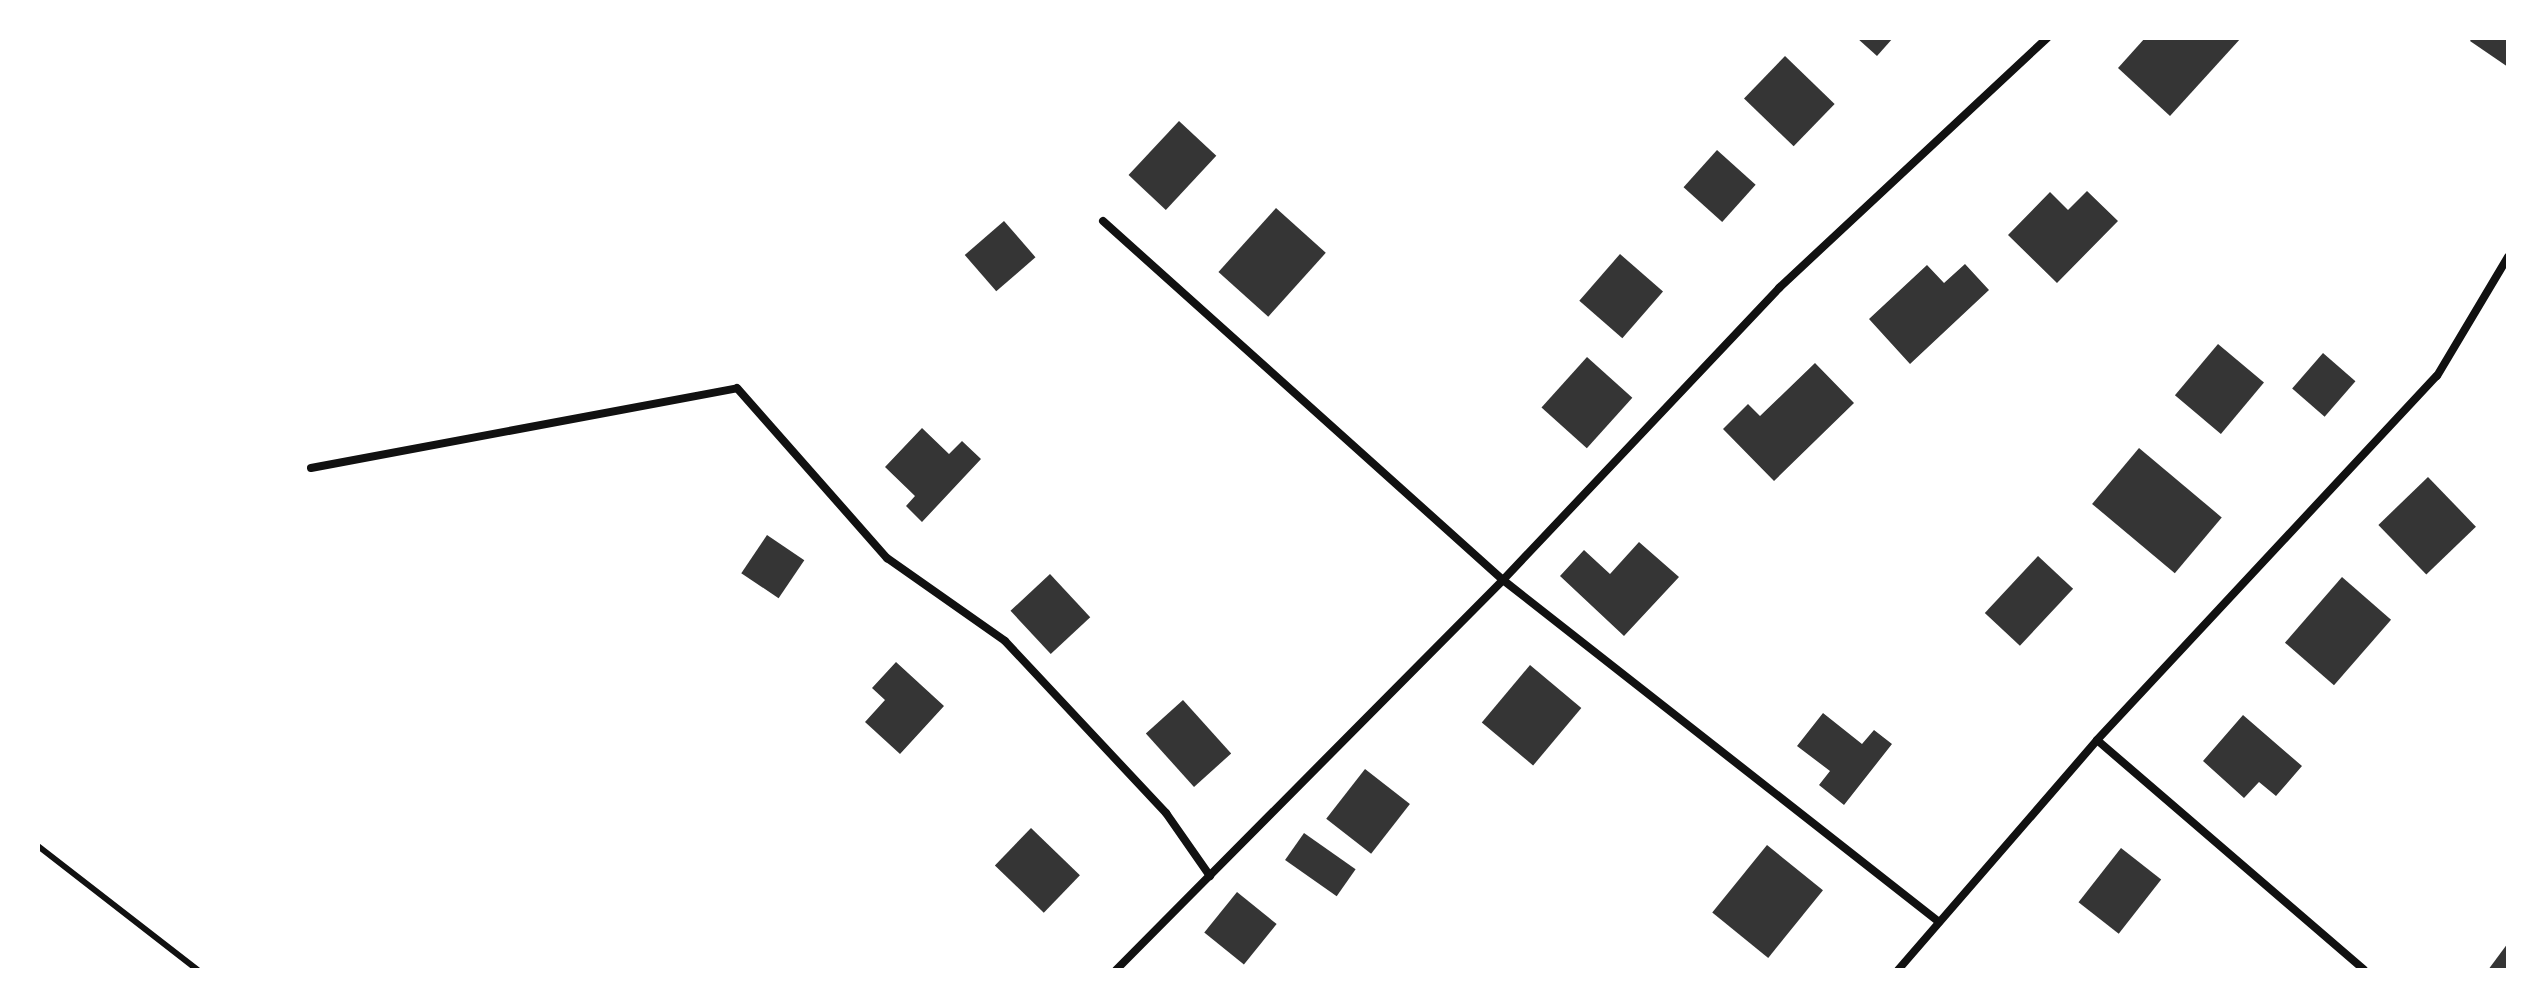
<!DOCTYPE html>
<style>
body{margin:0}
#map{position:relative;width:2546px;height:1008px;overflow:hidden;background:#fff;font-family:Literata,serif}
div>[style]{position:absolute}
.building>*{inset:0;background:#353535;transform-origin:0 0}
.service>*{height:6px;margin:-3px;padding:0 3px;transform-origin:3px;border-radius:3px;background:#111}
.minor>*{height:8px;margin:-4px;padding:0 4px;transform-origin:4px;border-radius:4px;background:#111}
span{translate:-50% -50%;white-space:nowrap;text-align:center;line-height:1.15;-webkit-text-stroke:8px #fff;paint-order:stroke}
.frame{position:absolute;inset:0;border:40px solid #fff;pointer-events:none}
</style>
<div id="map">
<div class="building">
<i style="clip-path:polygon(1857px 38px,1893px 38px,1877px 56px)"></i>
<i style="clip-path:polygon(2145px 38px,2241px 38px,2170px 116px,2118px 68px)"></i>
<i style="clip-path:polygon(2472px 38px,2508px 38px,2508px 67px,2470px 41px)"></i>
<i style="left:1785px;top:56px;width:69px;height:59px;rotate:44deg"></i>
<i style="left:1179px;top:121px;width:51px;height:74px;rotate:43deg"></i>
<i style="left:1717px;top:150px;width:52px;height:50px;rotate:42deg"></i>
<i style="clip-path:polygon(2087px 191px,2118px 221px,2057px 283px,2008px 235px,2050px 192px,2068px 210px)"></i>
<i style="left:1276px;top:208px;width:67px;height:86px;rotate:42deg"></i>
<i style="left:1004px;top:221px;width:48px;height:52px;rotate:49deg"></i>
<i style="left:1620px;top:254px;width:57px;height:62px;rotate:41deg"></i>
<i style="clip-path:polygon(1965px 264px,1989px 290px,1910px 364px,1869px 319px,1927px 265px,1944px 283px)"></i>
<i style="left:2218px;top:344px;width:60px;height:67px;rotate:40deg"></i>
<i style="left:2323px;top:353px;width:43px;height:47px;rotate:41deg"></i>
<i style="left:1587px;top:357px;width:61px;height:68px;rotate:42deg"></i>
<i style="clip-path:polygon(1815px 363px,1854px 403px,1774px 481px,1723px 429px,1748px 404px,1760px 416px)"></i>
<i style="clip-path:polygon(922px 428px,949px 454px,962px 441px,981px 459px,922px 522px,906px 506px,915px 496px,885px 467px)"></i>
<i style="left:2139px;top:448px;width:108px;height:73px;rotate:40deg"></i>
<i style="left:2428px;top:477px;width:69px;height:69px;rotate:46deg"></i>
<i style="left:767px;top:535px;width:45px;height:46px;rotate:34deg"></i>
<i style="clip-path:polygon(1639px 542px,1679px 577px,1624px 636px,1560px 576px,1584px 550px,1610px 574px)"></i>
<i style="left:2038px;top:556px;width:48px;height:78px;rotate:43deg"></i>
<i style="left:1050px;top:574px;width:59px;height:54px;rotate:47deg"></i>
<i style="left:2342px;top:577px;width:65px;height:87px;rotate:41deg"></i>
<i style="clip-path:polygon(896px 662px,944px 706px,900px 754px,865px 722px,885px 700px,872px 688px)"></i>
<i style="left:1530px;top:665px;width:67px;height:75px;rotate:40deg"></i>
<i style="left:1183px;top:700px;width:72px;height:50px;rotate:48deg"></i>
<i style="clip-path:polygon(1823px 713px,1862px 744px,1874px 730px,1892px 744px,1844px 805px,1819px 785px,1830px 771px,1797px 746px)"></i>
<i style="clip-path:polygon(2243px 715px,2302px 766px,2276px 796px,2259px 782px,2244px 798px,2203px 761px)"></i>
<i style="left:1365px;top:769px;width:57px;height:63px;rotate:38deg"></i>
<i style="left:1031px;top:828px;width:68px;height:52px;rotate:44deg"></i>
<i style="left:1304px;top:833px;width:63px;height:33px;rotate:35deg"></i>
<i style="left:1767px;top:845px;width:72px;height:87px;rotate:39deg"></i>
<i style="left:2121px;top:848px;width:51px;height:69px;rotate:38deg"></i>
<i style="left:1237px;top:892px;width:51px;height:52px;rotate:39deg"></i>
<i style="clip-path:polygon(2508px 943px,2508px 970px,2488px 970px)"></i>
</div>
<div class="service">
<i style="left:38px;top:846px;width:202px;rotate:37.8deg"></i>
</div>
<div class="minor">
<i style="left:1103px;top:221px;width:537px;rotate:41.91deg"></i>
<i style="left:1503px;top:580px;width:554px;rotate:38.11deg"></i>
<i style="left:311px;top:468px;width:433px;rotate:-10.6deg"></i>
<i style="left:737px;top:388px;width:227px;rotate:48.6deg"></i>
<i style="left:887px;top:558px;width:144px;rotate:35.1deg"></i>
<i style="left:1005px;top:641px;width:236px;rotate:46.9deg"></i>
<i style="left:1166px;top:813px;width:77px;rotate:55.1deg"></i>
<i style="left:2097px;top:740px;width:352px;rotate:40.7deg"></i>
<i style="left:1116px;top:970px;width:549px;rotate:-45.22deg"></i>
<i style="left:1503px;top:580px;width:402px;rotate:-46.6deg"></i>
<i style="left:1779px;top:288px;width:367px;rotate:-43deg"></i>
<i style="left:1898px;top:970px;width:304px;rotate:-49.1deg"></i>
<i style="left:2097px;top:740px;width:498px;rotate:-47deg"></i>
<i style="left:2437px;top:376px;width:139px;rotate:-59.2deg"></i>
</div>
<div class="frame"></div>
</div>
